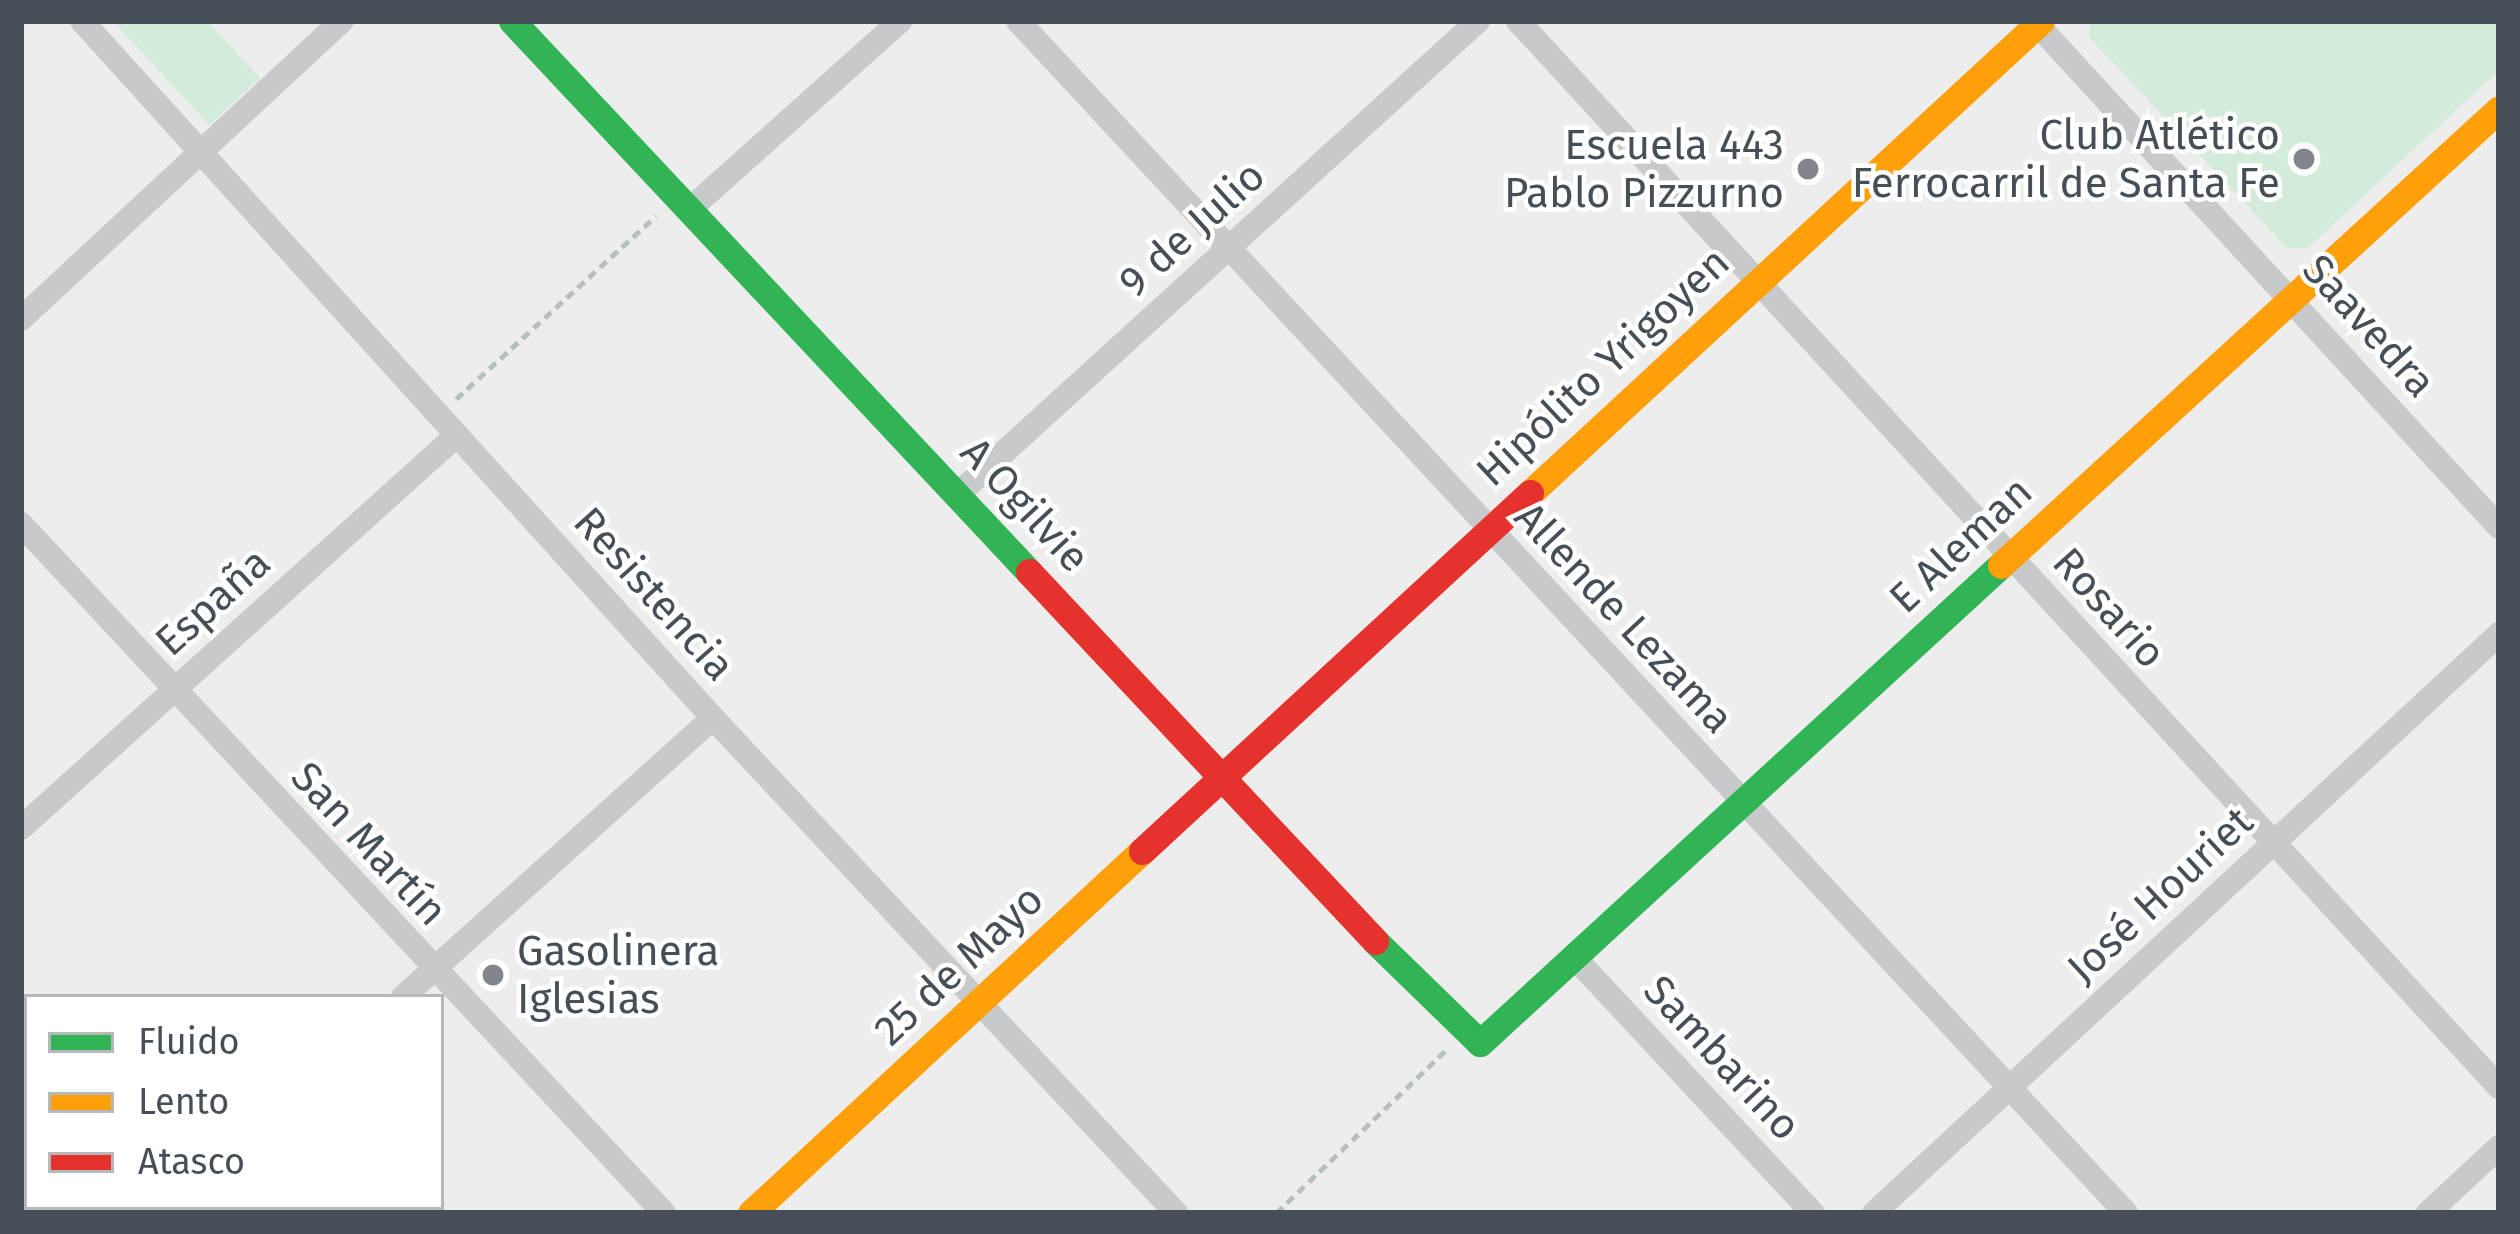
<!DOCTYPE html>
<meta charset="utf-8">
<style>
body{margin:0}
#map{position:relative;width:2520px;height:1234px;overflow:hidden;background:#ededed;font-family:"Fira Sans",sans-serif}
div>[style]{position:absolute}
.green>*{inset:0;background:#d3ebdb}
.path>*{height:4.5px;margin-top:-2.25px;transform-origin:0;background:repeating-linear-gradient(90deg,#b5c0bd 0 9px,transparent 0 15px)}
.street>*{height:24px;margin:-12px;padding:0 12px;transform-origin:12px;border-radius:12px;background:#c7c9cb}
.fast>*{height:27px;margin:-13.5px;padding:0 13.5px;transform-origin:13.5px;border-radius:13.5px;background:#30b455}
.slow>*{height:27px;margin:-13.5px;padding:0 13.5px;transform-origin:13.5px;border-radius:13.5px;background:#ff9f0a}
.jam>*{height:27px;margin:-13.5px;padding:0 13.5px;transform-origin:13.5px;border-radius:13.5px;background:#e5322d}
.dots>*{width:33px;height:33px;translate:-50% -50%;box-sizing:border-box;border:6px solid #fff;border-radius:50%}
span{translate:-50% -50%;white-space:nowrap;text-align:center;line-height:1.15;-webkit-text-stroke:9px #fff;paint-order:stroke}
.poi-label{font-size:42px;color:#464f57}
.right{translate:-100% -50%;text-align:right}
.left{translate:0 -50%;text-align:left}
.street-label{font-size:42px;color:#464f57}
.frame{position:absolute;inset:0;border:24px solid #464f57;pointer-events:none}
.legend{position:absolute;left:24px;top:994px;width:420px;height:216px;box-sizing:border-box;background:#fff;border:3px solid #b5b9bc;margin:0;padding:15px 21px;list-style:none;font-size:36px;color:#464f57}
.legend li{display:flex;align-items:center;gap:24px;height:60px}
.legend b{width:60px;border:3px solid #b5b9bc}
</style>
<div id="map">
<div class="green">
<i style="clip-path:polygon(113px 21px,207px 21px,260px 78px,209px 125px)"></i>
<i style="clip-path:polygon(2090px 21px,2499px 21px,2499px 70px,2308px 248px,2287px 248px,2089px 37px)"></i>
</div>
<div class="path">
<i style="left:456px;top:399px;width:271px;rotate:-42.5deg"></i>
<i style="left:1276px;top:1213px;width:234px;rotate:-43.8deg"></i>
</div>
<div class="street">
<i style="left:82px;top:21px;width:940px;rotate:47.85deg"></i>
<i style="left:713px;top:718px;width:678px;rotate:46.91deg"></i>
<i style="left:1018px;top:21px;width:1627px;rotate:47.09deg"></i>
<i style="left:1518px;top:21px;width:1449px;rotate:47.38deg"></i>
<i style="left:2034px;top:21px;width:687px;rotate:47.42deg"></i>
<i style="left:690px;top:209px;width:282px;rotate:-41.8deg"></i>
<i style="left:21px;top:319px;width:438px;rotate:-42.9deg"></i>
<i style="left:958px;top:494px;width:703px;rotate:-42.29deg"></i>
<i style="left:21px;top:524px;width:942px;rotate:46.98deg"></i>
<i style="left:21px;top:828px;width:587px;rotate:-42.03deg"></i>
<i style="left:1574px;top:957px;width:350px;rotate:47deg"></i>
<i style="left:403px;top:997px;width:417px;rotate:-42deg"></i>
<i style="left:21px;top:1078px;width:9px;rotate:49deg"></i>
<i style="left:138px;top:1207px;width:8px;rotate:45deg"></i>
<i style="left:164px;top:1213px;width:9px;rotate:-41deg"></i>
<i style="left:1874px;top:1213px;width:852px;rotate:-42.81deg"></i>
<i style="left:2428px;top:1213px;width:97px;rotate:-42.9deg"></i>
</div>
<div class="fast">
<i style="left:512px;top:21px;width:756px;rotate:46.82deg"></i>
<i style="left:1375px;top:941px;width:146px;rotate:44.2deg"></i>
<i style="left:1480px;top:1043px;width:707px;rotate:-42.54deg"></i>
</div>
<div class="slow">
<i style="left:1530px;top:493px;width:696px;rotate:-42.73deg"></i>
<i style="left:2001px;top:565px;width:675px;rotate:-42.48deg"></i>
<i style="left:751px;top:1213px;width:533px;rotate:-42.79deg"></i>
</div>
<div class="jam">
<i style="left:1029px;top:572px;width:506px;rotate:46.84deg"></i>
<i style="left:1142px;top:851px;width:528px;rotate:-42.7deg"></i>
</div>
<div class="dots">
<i style="left:2304px;top:159px;background:#80868c"></i>
<i style="left:1808px;top:169px;background:#80868c"></i>
<i style="left:493px;top:975px;background:#80868c"></i>
</div>
<div class="poi-label">
<span class="right" style="left:2280px;top:159px">Club Atlético<br>Ferrocarril de Santa Fe</span>
<span class="right" style="left:1784px;top:169px">Escuela 443<br>Pablo Pizzurno</span>
<span class="left" style="left:517px;top:975px">Gasolinera<br>Iglesias</span>
</div>
<div class="street-label">
<span style="left:1192px;top:229px;rotate:-42deg">9 de Julio</span>
<span style="left:2369px;top:326px;rotate:48deg">Saavedra</span>
<span style="left:1603px;top:367px;rotate:-43deg">Hipólito Yrigoyen</span>
<span style="left:1025px;top:505px;rotate:47deg">A Ogilvie</span>
<span style="left:1961px;top:545px;rotate:-43deg">E Aleman</span>
<span style="left:654px;top:594px;rotate:48deg">Resistencia</span>
<span style="left:213px;top:602px;rotate:-42deg">España</span>
<span style="left:2109px;top:608px;rotate:48deg">Rosario</span>
<span style="left:1624px;top:618px;rotate:47deg">Allende Lezama</span>
<span style="left:369px;top:844px;rotate:47deg">San Martín</span>
<span style="left:2160px;top:895px;rotate:-43deg">José Houriet</span>
<span style="left:959px;top:965px;rotate:-43deg">25 de Mayo</span>
<span style="left:1722px;top:1058px;rotate:47deg">Sambarino</span>
</div>
<div class="frame"></div>
<ul class="legend">
<li><b style="height:15px;background:#30b455"></b>Fluido</li>
<li><b style="height:15px;background:#ff9f0a"></b>Lento</li>
<li><b style="height:15px;background:#e5322d"></b>Atasco</li>
</ul>
</div>
